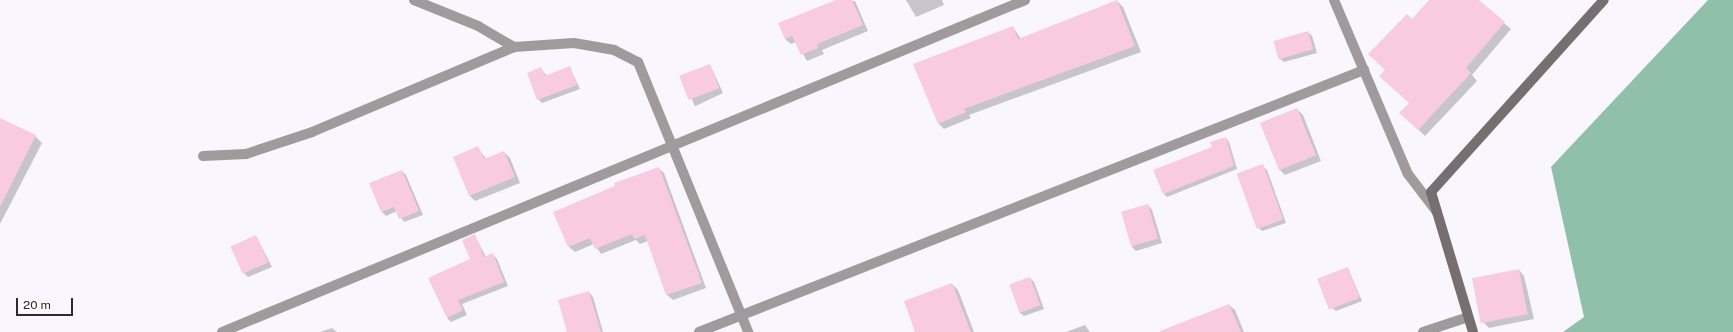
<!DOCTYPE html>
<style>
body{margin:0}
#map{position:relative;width:1733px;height:332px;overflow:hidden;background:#f9f6fe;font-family:"Public Sans",sans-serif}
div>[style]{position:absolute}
.forest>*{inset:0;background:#91c0aa}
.shadow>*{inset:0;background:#0003;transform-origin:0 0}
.building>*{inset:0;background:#f9cbe1;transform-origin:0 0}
.street>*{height:10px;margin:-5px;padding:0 5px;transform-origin:5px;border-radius:5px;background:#9f9a9b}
.secondary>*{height:10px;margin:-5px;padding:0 5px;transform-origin:5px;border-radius:5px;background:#766e6f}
span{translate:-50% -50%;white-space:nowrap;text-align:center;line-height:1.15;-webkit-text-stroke:3px #fff;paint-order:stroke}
.scale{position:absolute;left:16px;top:298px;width:57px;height:18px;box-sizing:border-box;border:2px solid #2d2b2f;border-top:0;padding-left:5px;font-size:12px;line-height:14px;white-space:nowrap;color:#2d2b2f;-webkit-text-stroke:3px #fff;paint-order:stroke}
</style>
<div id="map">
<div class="forest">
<i style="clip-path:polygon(1708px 0,1733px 0,1733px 332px,1563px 332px,1584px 317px,1551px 167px)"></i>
</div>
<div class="shadow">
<i style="clip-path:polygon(838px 0,855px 1px,868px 31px,822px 50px,824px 54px,807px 61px,796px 42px,791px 44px,785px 39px)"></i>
<i style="clip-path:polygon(906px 0,942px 0,944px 5px,916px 17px)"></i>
<i style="clip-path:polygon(1430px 0,1477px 0,1511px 29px,1472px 75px,1477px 81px,1425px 136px,1407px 119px,1410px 103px,1386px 70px,1413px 21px)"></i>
<i style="clip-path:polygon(1117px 1px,1123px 7px,1141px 52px,969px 115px,971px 118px,944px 129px,938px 123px,1013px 27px,1021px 39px)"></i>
<i style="clip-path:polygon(1308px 32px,1312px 36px,1317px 53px,1284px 62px,1279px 58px)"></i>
<i style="left:710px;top:65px;width:31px;height:31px;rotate:65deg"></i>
<i style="clip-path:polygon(570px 68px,580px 89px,542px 103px,538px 99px,541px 69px,547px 76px)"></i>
<i style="clip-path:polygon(1297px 109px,1303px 115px,1321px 161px,1285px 175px,1279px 169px)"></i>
<i style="clip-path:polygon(0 119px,35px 136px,42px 143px,0 224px)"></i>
<i style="clip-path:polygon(1226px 138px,1229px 142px,1237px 169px,1167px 197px,1164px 194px)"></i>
<i style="clip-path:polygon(478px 148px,486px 159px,504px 152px,510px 158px,520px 183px,475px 201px,469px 195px)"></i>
<i style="clip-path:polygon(1262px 166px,1267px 170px,1286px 223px,1262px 231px,1258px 227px)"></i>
<i style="clip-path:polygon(658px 168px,664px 173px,706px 288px,673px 300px,667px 295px,648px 241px,640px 244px,636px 240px,601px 254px,594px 244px,575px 252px,569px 247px,555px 212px)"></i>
<i style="clip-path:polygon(402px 171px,406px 175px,423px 215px,404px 222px,397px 211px,386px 216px,382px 212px)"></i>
<i style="clip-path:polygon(1148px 205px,1152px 210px,1162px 243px,1136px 251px,1132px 247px)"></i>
<i style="clip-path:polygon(256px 236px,272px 267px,248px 277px,244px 273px)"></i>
<i style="clip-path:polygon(475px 236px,486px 257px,493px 255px,497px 259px,508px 286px,462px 304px,467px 315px,451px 322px,447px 318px,471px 259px)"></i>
<i style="clip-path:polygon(1348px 268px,1362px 301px,1336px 311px,1332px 308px)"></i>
<i style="clip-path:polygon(1519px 270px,1524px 276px,1534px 319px,1489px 328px,1483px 322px)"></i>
<i style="clip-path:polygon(1030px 278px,1034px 282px,1044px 309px,1024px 316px,1019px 312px)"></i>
<i style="clip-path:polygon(952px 284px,958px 290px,974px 332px,916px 332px)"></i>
<i style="clip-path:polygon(589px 292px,593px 297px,603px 332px,568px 332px)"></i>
<i style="clip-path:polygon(1229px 305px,1235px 310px,1244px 332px,1161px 332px)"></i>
<i style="clip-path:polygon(1085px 325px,1090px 332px,1066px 332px)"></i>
<i style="clip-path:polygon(332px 328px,337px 332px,320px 332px)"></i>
</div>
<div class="building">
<i style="clip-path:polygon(836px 0,852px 0,863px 25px,817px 44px,818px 48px,801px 55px,792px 36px,785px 39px,778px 23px)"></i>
<i style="clip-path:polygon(1117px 0,1135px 46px,964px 109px,966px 112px,938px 124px,913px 64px,1013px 26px,1018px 39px)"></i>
<i style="clip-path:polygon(1429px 0,1479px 0,1505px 22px,1466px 68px,1471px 73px,1418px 130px,1399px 113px,1409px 103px,1379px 76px,1385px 70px,1368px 54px,1407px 14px,1412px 19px)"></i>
<i style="left:1308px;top:31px;width:19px;height:36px;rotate:74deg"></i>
<i style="left:710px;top:64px;width:26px;height:33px;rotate:69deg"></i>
<i style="clip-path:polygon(570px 66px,577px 85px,537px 100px,527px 73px,541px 67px,545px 76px)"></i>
<i style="left:1297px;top:108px;width:51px;height:40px;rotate:68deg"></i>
<i style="clip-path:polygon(0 118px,36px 135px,0 207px)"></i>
<i style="clip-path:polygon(1226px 137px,1234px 166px,1163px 194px,1153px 170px,1212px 147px,1210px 142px)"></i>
<i style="clip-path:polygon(478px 146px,484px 159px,504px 151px,515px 177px,469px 196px,453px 157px)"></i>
<i style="left:1263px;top:164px;width:59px;height:28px;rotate:70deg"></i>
<i style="clip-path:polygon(659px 167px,702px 283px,666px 295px,645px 235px,634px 239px,632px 234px,595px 249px,590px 238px,568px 247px,553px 212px,615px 186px,614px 183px)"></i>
<i style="clip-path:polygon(402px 170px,419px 211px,399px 219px,394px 207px,381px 212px,369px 183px)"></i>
<i style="left:1148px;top:204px;width:36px;height:28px;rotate:74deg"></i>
<i style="clip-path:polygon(475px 234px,484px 257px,493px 253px,504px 282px,458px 300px,463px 310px,447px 318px,428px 278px,470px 259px,462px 240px)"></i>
<i style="left:256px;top:235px;width:30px;height:28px;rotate:66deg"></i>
<i style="left:1348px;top:267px;width:33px;height:33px;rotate:69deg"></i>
<i style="left:1519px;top:269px;width:46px;height:48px;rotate:79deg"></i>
<i style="left:1030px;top:277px;width:30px;height:22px;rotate:70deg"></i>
<i style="clip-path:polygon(952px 283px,971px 332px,915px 332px,904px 301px)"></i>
<i style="clip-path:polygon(589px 291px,601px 332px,567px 332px,558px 300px)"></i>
<i style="clip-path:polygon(1229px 304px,1241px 332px,1160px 332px,1160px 331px)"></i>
</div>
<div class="street">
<i style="left:414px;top:0;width:69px;rotate:22.1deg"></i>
<i style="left:478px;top:26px;width:42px;rotate:30.3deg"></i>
<i style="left:514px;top:47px;width:60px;rotate:-3.8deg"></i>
<i style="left:574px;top:43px;width:41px;rotate:9.9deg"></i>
<i style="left:614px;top:50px;width:27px;rotate:27deg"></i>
<i style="left:638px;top:62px;width:292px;rotate:67.8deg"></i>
<i style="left:1334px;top:0;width:189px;rotate:67deg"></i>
<i style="left:1408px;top:174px;width:48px;rotate:52.7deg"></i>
<i style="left:203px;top:156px;width:43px;rotate:-2.7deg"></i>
<i style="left:246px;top:154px;width:70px;rotate:-18.4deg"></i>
<i style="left:312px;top:132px;width:219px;rotate:-22.8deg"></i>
<i style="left:222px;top:332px;width:869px;rotate:-22.46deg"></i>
<i style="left:699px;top:332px;width:715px;rotate:-21.5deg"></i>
<i style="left:1423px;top:332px;width:47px;rotate:-18.4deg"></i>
</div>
<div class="secondary">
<i style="left:1473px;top:332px;width:146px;rotate:-106.7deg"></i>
<i style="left:1431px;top:192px;width:258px;rotate:-48deg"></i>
</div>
<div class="scale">20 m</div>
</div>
